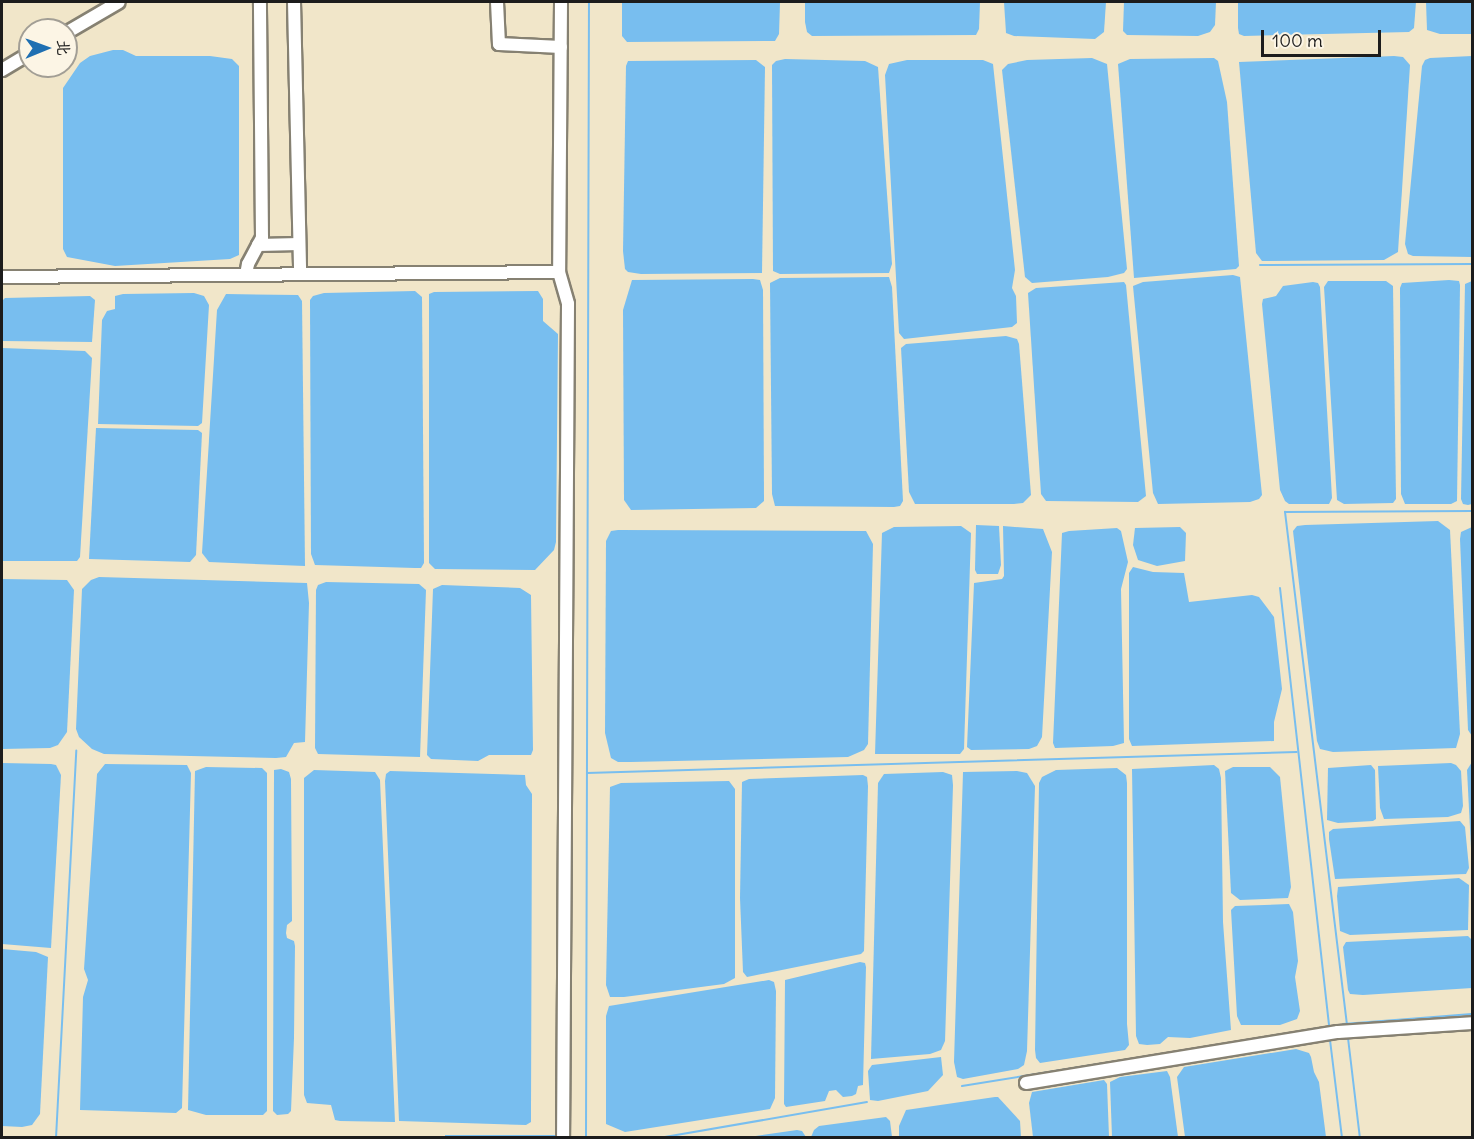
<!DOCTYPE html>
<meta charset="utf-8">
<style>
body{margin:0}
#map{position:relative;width:1474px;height:1139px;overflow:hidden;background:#f1e6c9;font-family:Delius,"LXGW WenKai TC",sans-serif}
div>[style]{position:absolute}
.water>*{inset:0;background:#78beef;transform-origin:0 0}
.stream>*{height:2px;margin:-1px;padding:0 1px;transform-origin:1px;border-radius:1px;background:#78beef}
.roads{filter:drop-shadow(2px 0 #868172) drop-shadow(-2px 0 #868172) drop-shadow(0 2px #868172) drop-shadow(0 -2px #868172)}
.minor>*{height:12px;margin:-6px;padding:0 6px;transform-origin:6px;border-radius:6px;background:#fff}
span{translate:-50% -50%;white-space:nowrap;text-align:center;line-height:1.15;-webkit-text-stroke:5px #fcf5e5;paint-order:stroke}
.frame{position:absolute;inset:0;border:3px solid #1c1c1c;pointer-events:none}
.north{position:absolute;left:18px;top:18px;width:60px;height:60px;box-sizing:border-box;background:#fcf5e5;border:2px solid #a29e95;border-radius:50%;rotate:89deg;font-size:16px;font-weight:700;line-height:24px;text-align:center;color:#1c1c1c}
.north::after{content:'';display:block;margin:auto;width:21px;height:27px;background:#1f6fb2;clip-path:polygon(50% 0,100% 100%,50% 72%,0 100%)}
.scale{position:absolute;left:1261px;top:30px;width:120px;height:27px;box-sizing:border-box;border:3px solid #1c1c1c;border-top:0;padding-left:8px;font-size:18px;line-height:21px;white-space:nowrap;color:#1c1c1c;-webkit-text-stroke:4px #fcf5e5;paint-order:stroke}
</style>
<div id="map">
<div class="water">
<i style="clip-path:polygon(622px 2px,780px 2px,779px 34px,775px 41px,627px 42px,622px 36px)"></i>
<i style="clip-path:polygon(805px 2px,980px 2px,979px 29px,976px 35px,812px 36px,807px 32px,805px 22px)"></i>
<i style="clip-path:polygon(1004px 2px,1106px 2px,1104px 32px,1095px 39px,1014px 36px,1006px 33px)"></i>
<i style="clip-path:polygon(1124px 2px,1216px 2px,1215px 25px,1210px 32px,1198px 36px,1127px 35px,1123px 31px)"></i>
<i style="clip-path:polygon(1238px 2px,1416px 2px,1414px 28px,1409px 32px,1244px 36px,1239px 34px,1238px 28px)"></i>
<i style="clip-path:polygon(1426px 2px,1472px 2px,1472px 34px,1440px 34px,1427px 30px)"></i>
<i style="clip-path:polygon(113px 50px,123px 50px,136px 56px,210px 56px,232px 59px,239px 66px,239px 255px,230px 259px,115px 266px,67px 257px,63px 249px,63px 88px,80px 63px,90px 56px)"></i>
<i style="clip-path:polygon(1394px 56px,1403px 57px,1410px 65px,1398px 252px,1384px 260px,1262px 261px,1256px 253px,1239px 62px)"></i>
<i style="clip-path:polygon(1472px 56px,1472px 257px,1413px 256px,1408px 254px,1405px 244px,1422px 66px,1425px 60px,1430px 58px)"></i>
<i style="clip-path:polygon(1092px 58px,1107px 64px,1127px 269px,1124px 273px,1108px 277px,1032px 283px,1025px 277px,1002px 70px,1008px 64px,1027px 60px)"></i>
<i style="clip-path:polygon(1214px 58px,1218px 61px,1227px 102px,1239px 266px,1236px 269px,1134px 278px,1118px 64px,1130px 59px)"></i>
<i style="clip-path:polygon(785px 59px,865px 61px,878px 67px,892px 264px,889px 273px,780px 274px,773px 271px,772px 65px,776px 61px)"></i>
<i style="clip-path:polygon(756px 60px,765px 67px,762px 273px,641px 274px,628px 272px,625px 269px,623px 251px,626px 66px,628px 61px)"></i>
<i style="clip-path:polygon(907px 60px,983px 60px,993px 64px,1015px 270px,1012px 288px,1016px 296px,1017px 323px,1012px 327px,904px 339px,899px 333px,885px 75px,889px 64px)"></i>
<i style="clip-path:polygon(1233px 275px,1240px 277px,1262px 495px,1259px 499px,1250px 502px,1158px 504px,1153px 493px,1133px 286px,1143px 282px)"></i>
<i style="clip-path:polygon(889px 277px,892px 287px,903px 501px,900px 506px,894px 507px,775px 506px,772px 494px,770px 283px,780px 278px)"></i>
<i style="clip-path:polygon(753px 279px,760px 280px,763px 290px,764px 501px,756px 508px,631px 510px,624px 500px,623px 310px,632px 280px)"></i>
<i style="clip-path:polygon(1449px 280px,1459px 281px,1460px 285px,1457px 501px,1451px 504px,1405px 504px,1401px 494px,1400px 288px,1402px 283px)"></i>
<i style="clip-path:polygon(1328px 281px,1386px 281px,1393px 286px,1396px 499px,1393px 503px,1344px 504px,1337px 500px,1324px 287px)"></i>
<i style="clip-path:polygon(1472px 281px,1472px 504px,1468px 505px,1463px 504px,1461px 499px,1465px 284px)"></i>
<i style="clip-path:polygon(1124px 282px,1126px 285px,1146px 496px,1138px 502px,1046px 501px,1041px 494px,1028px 293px,1036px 288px)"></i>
<i style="clip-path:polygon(1313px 282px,1318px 283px,1320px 287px,1332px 498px,1329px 504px,1289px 504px,1285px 501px,1280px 490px,1262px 304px,1263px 299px,1276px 296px,1283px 286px)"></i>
<i style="clip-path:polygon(415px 291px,422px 297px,424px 563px,421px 568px,415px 568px,315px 565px,311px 554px,310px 300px,313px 296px,324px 293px)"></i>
<i style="clip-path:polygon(538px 291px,543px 299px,543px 321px,558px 334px,556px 542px,554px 550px,535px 570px,435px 569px,429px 563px,429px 294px,434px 292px)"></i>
<i style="clip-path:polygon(194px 293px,204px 296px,209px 305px,202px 423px,198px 426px,98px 424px,102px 320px,107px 311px,115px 309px,115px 296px,123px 294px)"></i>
<i style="clip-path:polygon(226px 294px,298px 295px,302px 301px,305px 566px,209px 562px,202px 553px,217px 310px)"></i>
<i style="clip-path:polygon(90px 296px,95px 300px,92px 342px,2px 341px,3px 300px,5px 298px)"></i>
<i style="clip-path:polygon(1006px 336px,1017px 339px,1019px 344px,1031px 495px,1023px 503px,1014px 504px,915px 504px,909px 492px,901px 348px,906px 344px)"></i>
<i style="clip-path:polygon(2px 348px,85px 351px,92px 358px,80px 557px,77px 561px,2px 561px)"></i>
<i style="clip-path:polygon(96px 428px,198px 430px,202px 433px,196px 555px,190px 562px,89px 559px)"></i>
<i style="clip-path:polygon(1438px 521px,1450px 530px,1460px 734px,1456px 748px,1333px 752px,1320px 749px,1317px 741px,1293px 531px,1297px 526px,1305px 525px)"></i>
<i style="clip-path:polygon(976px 525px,999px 526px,1001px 565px,998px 574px,977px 574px,975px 570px)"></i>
<i style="clip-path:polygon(961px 526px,971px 533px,964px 749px,960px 754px,875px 754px,882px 533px,894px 527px)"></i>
<i style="clip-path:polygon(1003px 526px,1043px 529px,1052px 552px,1042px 737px,1037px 746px,1029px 749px,971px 750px,967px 747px,974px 583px,1002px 579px,1004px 576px)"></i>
<i style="clip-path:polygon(1180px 527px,1186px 533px,1185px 561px,1157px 566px,1138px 560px,1133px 545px,1135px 528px)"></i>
<i style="clip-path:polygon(1472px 527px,1472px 736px,1468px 730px,1460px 539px,1461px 532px)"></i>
<i style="clip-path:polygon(1117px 528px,1121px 531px,1128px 562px,1121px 589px,1124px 743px,1113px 746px,1055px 748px,1053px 743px,1062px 533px,1069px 531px)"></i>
<i style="clip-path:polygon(618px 530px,866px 531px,873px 544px,868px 744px,864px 750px,848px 757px,631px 762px,618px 762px,611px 758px,605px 733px,606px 541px,611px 531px)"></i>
<i style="clip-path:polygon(1133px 567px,1153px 572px,1184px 573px,1189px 602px,1252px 595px,1259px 597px,1274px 617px,1282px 689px,1274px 722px,1274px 741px,1132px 746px,1129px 739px,1129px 573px)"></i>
<i style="clip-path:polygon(99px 577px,307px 583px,309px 603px,305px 742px,294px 743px,286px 757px,276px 758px,104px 754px,92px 749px,79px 737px,76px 729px,82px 589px,91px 580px)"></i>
<i style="clip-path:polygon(2px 579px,67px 580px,74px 590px,67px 732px,58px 745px,50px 748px,2px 749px)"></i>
<i style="clip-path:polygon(326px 582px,419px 584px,426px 590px,420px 757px,318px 754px,315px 748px,316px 590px,318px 585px)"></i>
<i style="clip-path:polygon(442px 585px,520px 588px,531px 595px,533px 750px,531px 755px,489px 755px,478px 761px,431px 759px,427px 755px,433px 589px)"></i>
<i style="clip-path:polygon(1472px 762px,1472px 868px,1467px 770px)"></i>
<i style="clip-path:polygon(2px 763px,51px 764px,56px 765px,61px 775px,51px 948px,2px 944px)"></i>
<i style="clip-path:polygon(1451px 763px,1456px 765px,1461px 771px,1463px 806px,1461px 813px,1448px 817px,1384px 819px,1380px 808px,1378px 766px)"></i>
<i style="clip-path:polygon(105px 764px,187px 765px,191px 773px,182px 1108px,176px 1113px,80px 1110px,83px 997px,88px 980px,84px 969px,97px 774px)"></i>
<i style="clip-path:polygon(1214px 765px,1219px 769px,1221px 778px,1223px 922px,1231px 1030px,1190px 1038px,1168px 1037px,1160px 1044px,1147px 1045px,1139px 1044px,1136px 1036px,1132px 769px)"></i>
<i style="clip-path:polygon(1371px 765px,1375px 770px,1376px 819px,1373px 821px,1338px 823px,1327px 820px,1328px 768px)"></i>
<i style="clip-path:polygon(206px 767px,262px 768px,267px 773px,267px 1111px,263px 1115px,206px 1115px,188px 1110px,195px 771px)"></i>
<i style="clip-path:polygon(1233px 767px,1270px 767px,1280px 777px,1291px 887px,1288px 898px,1240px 900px,1231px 893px,1225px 771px)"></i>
<i style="clip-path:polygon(1117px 768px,1126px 775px,1127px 783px,1127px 1024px,1129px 1045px,1125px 1050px,1040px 1063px,1036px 1058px,1035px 1050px,1039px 783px,1042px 777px,1056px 770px)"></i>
<i style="clip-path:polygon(281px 769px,289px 772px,291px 779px,292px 921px,287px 925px,286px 933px,287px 938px,294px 941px,295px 946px,294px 1038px,291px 1111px,288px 1114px,277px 1115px,273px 1111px,274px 770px)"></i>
<i style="clip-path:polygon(314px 770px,375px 772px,380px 780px,395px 1122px,340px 1121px,335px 1120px,331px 1105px,307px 1103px,304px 1095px,304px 778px)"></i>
<i style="clip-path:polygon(390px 771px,525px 775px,526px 785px,532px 794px,531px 1114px,531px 1122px,526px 1125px,399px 1121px,385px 781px,386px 774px)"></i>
<i style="clip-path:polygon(1017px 771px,1027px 773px,1035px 786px,1027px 1051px,1024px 1065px,1018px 1069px,963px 1079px,957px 1077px,954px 1062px,963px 772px)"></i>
<i style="clip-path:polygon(943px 772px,952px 775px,953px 785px,945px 1041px,941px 1050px,930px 1054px,871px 1059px,878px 783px,884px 774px)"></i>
<i style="clip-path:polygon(863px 775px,867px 777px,868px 786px,864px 951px,861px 954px,747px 977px,743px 972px,740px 898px,742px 782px,749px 779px)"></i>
<i style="clip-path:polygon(729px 781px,735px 789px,735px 978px,724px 984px,624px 997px,610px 997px,606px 985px,610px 787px,621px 783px)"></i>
<i style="clip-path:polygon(1460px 821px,1465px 827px,1469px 868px,1466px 874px,1335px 879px,1329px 839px,1329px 832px,1333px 829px)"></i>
<i style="clip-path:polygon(1459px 878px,1469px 885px,1468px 930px,1350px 935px,1340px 931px,1337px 896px,1338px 887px)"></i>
<i style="clip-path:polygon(1289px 904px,1293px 912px,1298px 961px,1295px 977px,1300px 1011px,1297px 1019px,1280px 1025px,1241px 1025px,1237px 1016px,1231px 910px,1235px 906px)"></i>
<i style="clip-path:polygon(1468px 936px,1471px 939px,1472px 988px,1363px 995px,1350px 994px,1348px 990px,1343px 947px,1346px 942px)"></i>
<i style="clip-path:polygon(2px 949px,36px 952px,48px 957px,40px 1114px,32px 1125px,22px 1127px,2px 1126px)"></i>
<i style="clip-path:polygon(860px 962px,865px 963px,866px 967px,863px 1085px,858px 1086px,856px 1094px,852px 1096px,843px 1097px,836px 1090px,829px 1091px,825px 1101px,786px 1107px,784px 1104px,785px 980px)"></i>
<i style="clip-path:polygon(769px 980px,774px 982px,776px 991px,775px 1098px,770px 1109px,625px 1132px,606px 1124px,606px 1016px,609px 1006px)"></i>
<i style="clip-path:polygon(1296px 1049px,1309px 1053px,1311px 1057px,1314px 1072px,1319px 1082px,1326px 1137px,1185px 1137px,1177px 1077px,1184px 1067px)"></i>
<i style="clip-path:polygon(941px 1057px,943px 1075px,928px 1091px,878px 1101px,870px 1100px,868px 1071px,872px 1065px)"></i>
<i style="clip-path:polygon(1167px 1071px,1170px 1077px,1178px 1137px,1112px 1137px,1110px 1082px,1120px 1077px)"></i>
<i style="clip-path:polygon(1104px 1080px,1107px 1084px,1109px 1137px,1033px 1137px,1029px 1103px,1032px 1092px)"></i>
<i style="clip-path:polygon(995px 1097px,998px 1097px,1020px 1121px,1021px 1137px,899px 1137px,899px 1126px,906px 1110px)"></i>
<i style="clip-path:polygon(886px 1117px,890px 1121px,892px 1137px,811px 1137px,814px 1130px,819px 1126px)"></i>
<i style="clip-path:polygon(797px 1130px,802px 1131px,806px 1137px,749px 1137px)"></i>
<i style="left:445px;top:1135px;width:110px;height:3px"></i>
</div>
<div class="stream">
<i style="left:1260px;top:265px;width:212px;rotate:-0.3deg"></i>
<i style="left:1280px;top:588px;width:442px;rotate:83.6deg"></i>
<i style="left:587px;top:773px;width:710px;rotate:-1.69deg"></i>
<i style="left:1343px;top:1024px;width:129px;rotate:-4.4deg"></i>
<i style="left:1347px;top:1025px;width:517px;rotate:-96.89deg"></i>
<i style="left:1285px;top:512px;width:187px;rotate:-0.3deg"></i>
<i style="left:1348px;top:1038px;width:101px;rotate:83.2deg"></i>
<i style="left:1330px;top:1040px;width:99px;rotate:83deg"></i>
<i style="left:962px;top:1086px;width:373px;rotate:-9.1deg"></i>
<i style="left:56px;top:1138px;width:388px;rotate:-87deg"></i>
<i style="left:586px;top:1138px;width:1136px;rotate:-89.85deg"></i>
<i style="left:659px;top:1138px;width:211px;rotate:-9.8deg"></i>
</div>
<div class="roads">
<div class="minor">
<i style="left:294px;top:2px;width:272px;rotate:88.7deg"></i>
<i style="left:497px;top:2px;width:42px;rotate:87.3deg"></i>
<i style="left:499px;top:44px;width:62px;rotate:2.8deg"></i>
<i style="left:561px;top:2px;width:270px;rotate:90.4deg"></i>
<i style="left:559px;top:272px;width:33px;rotate:74deg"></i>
<i style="left:568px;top:304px;width:834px;rotate:90.34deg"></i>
<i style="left:66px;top:33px;width:61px;rotate:-30.3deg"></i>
<i style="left:2px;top:70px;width:33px;rotate:-31deg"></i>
<i style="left:258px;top:245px;width:41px;rotate:-1.4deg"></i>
<i style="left:246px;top:275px;width:11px;rotate:-80deg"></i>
<i style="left:248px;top:264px;width:30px;rotate:-62deg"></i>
<i style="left:262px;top:238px;width:236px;rotate:-90.5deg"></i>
<i style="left:2px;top:277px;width:557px;rotate:-0.51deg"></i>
<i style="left:1026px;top:1083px;width:316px;rotate:-9.3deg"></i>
<i style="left:1338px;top:1032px;width:134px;rotate:-3.8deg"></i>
</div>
</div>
<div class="frame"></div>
<div class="north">北</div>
<div class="scale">100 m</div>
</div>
